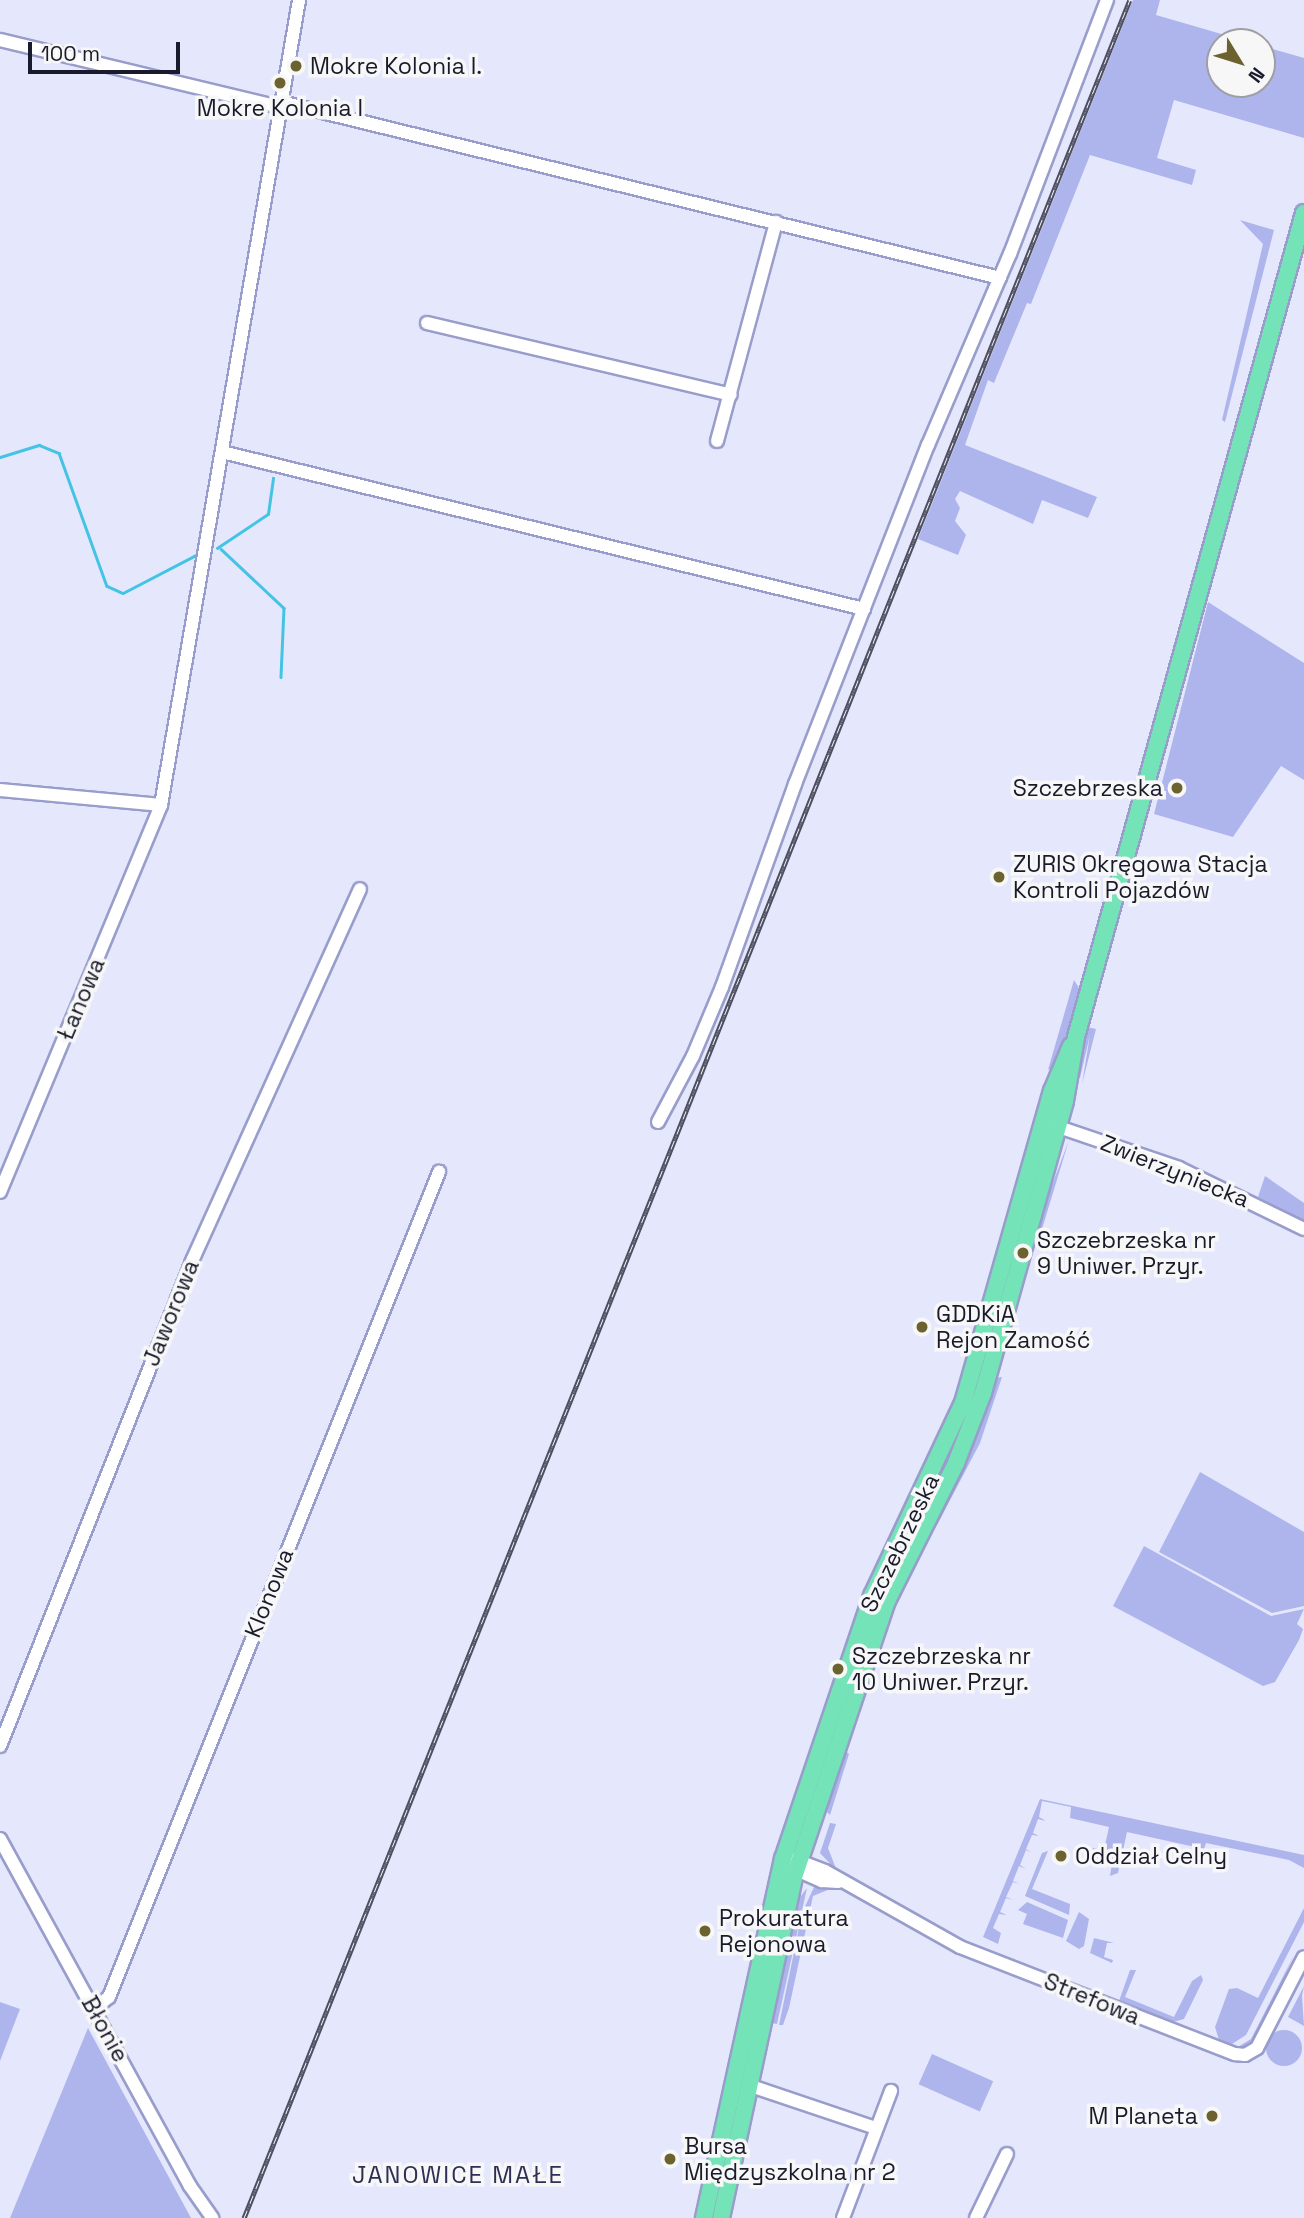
<!DOCTYPE html>
<meta charset="utf-8">
<style>
body{margin:0}
#map{position:relative;width:1304px;height:2218px;overflow:hidden;background:#e5e8fc;font-family:"Space Grotesk",sans-serif}
div>[style]{position:absolute}
.green>*{inset:0;background:#aeb4ec;transform-origin:0 0}
.round{border-radius:50%}
.stream>*{height:2.5px;margin:-1.25px;padding:0 1.25px;transform-origin:1.25px;border-radius:1.25px;background:#45c3e5}
.roads{filter:drop-shadow(2px 0 #989dcb) drop-shadow(-2px 0 #989dcb) drop-shadow(0 2px #989dcb) drop-shadow(0 -2px #989dcb)}
.minor>*{height:12px;margin:-6px;padding:0 6px;transform-origin:6px;border-radius:6px;background:#fff}
.major>*{height:16px;margin:-8px;padding:0 8px;transform-origin:8px;border-radius:8px;background:#74e3b8}
.rail>*{height:5px;margin-top:-2.5px;transform-origin:0;background:repeating-linear-gradient(90deg,#f7f7f7 0 8px,#4d4e60 0 16px);box-sizing:border-box;border-block:2px solid #4d4e60}
.dots>*{width:19px;height:19px;translate:-50% -50%;box-sizing:border-box;border:4px solid #f7f7f7;border-radius:50%}
span{translate:-50% -50%;white-space:nowrap;text-align:center;line-height:1.15;-webkit-text-stroke:7px #f7f7f7;paint-order:stroke}
.poi-label{font-size:23px;color:#191a2b}
.left{translate:0 -50%;text-align:left}
.right{translate:-100% -50%;text-align:right}
.street-label{font-size:23px;color:#191a2b}
.neighbourhood-label{font-size:24px;color:#2d3055;letter-spacing:2px}
.north{position:absolute;left:1206px;top:28px;width:70px;height:70px;box-sizing:border-box;background:#f7f7f7;border:2px solid #9e9fa5;border-radius:50%;rotate:128deg;font-size:19px;font-weight:700;line-height:28px;text-align:center;color:#191a2b}
.north::after{content:'';display:block;margin:auto;width:24px;height:32px;background:#6b622f;clip-path:polygon(50% 0,100% 100%,50% 72%,0 100%)}
.scale{position:absolute;left:28px;top:42px;width:152px;height:32px;box-sizing:border-box;border:4px solid #191a2b;border-top:0;padding-left:9px;font-size:21px;line-height:24px;white-space:nowrap;color:#191a2b;-webkit-text-stroke:5px #f7f7f7;paint-order:stroke}
</style>
<div id="map">
<div class="green">
<i style="clip-path:polygon(1133px 0,1160px 0,1156px 15px,1249px 42px,1220px 42px,1220px 84px,1262px 84px,1262px 46px,1304px 58px,1304px 138px,1174px 100px,1157px 158px,1196px 170px,1192px 185px,1090px 155px,1031px 304px,1027px 303px,994px 383px,988px 380px,965px 445px,1097px 497px,1088px 518px,1042px 500px,1033px 524px,960px 491px,955px 499px,960px 508px,955px 521px,966px 535px,958px 555px,918px 539px)"></i>
<i style="clip-path:polygon(1240px 220px,1274px 230px,1225px 422px,1222px 420px,1263px 244px)"></i>
<i style="clip-path:polygon(1208px 602px,1304px 663px,1304px 780px,1281px 766px,1233px 837px,1154px 814px)"></i>
<i style="clip-path:polygon(1074px 980px,1081px 991px,1070px 1027px,1054px 1066px,1048px 1070px)"></i>
<i style="clip-path:polygon(1087px 1027px,1096px 1029px,1082px 1084px,1090px 1035px,1080px 1078px,1077px 1076px)"></i>
<i style="clip-path:polygon(1069px 1140px,1039px 1239px,1037px 1240px,1038px 1222px)"></i>
<i style="clip-path:polygon(1265px 1176px,1304px 1203px,1304px 1222px,1258px 1197px)"></i>
<i style="clip-path:polygon(1002px 1377px,980px 1443px,937px 1525px,932px 1523px,995px 1378px)"></i>
<i style="clip-path:polygon(1200px 1472px,1304px 1532px,1304px 1606px,1272px 1613px,1159px 1552px)"></i>
<i style="clip-path:polygon(1144px 1546px,1271px 1616px,1304px 1609px,1297px 1624px,1303px 1629px,1299px 1640px,1275px 1682px,1263px 1686px,1113px 1606px)"></i>
<i style="clip-path:polygon(843px 1749px,849px 1754px,830px 1815px,827px 1812px)"></i>
<i style="clip-path:polygon(1040px 1799px,1304px 1855px,1304px 1868px,1289px 1860px,1206px 1843px,1204px 1849px,1127px 1832px,1118px 1873px,1110px 1876px,1112px 1863px,1092px 1856px,1093px 1848px,1104px 1850px,1109px 1827px,1070px 1818px,1071px 1807px,1042px 1801px,1039px 1817px,1046px 1821px,1038px 1819px,1033px 1833px,1039px 1836px,1032px 1835px,1026px 1849px,1032px 1853px,1026px 1850px,1020px 1865px,1026px 1869px,1019px 1866px,1013px 1881px,1020px 1884px,1013px 1882px,1006px 1897px,1013px 1900px,1006px 1898px,1000px 1912px,1007px 1915px,999px 1914px,993px 1928px,1001px 1933px,998px 1944px,983px 1937px)"></i>
<i style="clip-path:polygon(830px 1823px,836px 1824px,828px 1848px,837px 1871px,820px 1853px)"></i>
<i style="clip-path:polygon(1048px 1851px,1032px 1889px,1070px 1904px,1069px 1915px,1025px 1896px,1042px 1853px)"></i>
<i style="clip-path:polygon(815px 1885px,830px 1889px,813px 1896px,789px 2008px,783px 2025px,779px 2025px,802px 1913px)"></i>
<i style="clip-path:polygon(807px 1888px,777px 2024px,771px 2023px,800px 1897px)"></i>
<i style="clip-path:polygon(1027px 1902px,1068px 1920px,1063px 1938px,1023px 1924px,1027px 1914px,1018px 1910px)"></i>
<i style="clip-path:polygon(1304px 1908px,1304px 1922px,1246px 2035px,1232px 2044px,1219px 2040px,1215px 2027px,1229px 1989px,1237px 1988px,1258px 1998px)"></i>
<i style="clip-path:polygon(1079px 1912px,1089px 1919px,1084px 1946px,1079px 1949px,1066px 1941px)"></i>
<i style="clip-path:polygon(1094px 1938px,1114px 1943px,1107px 1943px,1104px 1957px,1113px 1960px,1112px 1963px,1090px 1953px)"></i>
<i style="clip-path:polygon(1294px 1955px,1256px 2039px,1247px 2046px,1236px 2048px,1251px 2039px)"></i>
<i style="clip-path:polygon(1130px 1970px,1136px 1970px,1125px 1997px,1174px 2017px,1192px 1981px,1201px 1975px,1203px 1980px,1184px 2019px,1173px 2022px,1119px 2001px)"></i>
<i style="clip-path:polygon(1304px 1986px,1302px 1996px,1304px 2026px,1288px 2017px)"></i>
<i style="clip-path:polygon(0 2002px,20px 2009px,0 2061px)"></i>
<i style="clip-path:polygon(88px 2028px,191px 2218px,10px 2218px)"></i>
<i class="round" style="left:1266px;top:2030px;width:36px;height:36px"></i>
<i style="left:932px;top:2054px;width:67px;height:33px;rotate:24deg"></i>
</div>
<div class="stream">
<i style="left:0;top:457px;width:41px;rotate:-17.1deg"></i>
<i style="left:39px;top:445px;width:22px;rotate:22deg"></i>
<i style="left:59px;top:453px;width:141px;rotate:70.2deg"></i>
<i style="left:107px;top:586px;width:17px;rotate:24deg"></i>
<i style="left:123px;top:593px;width:82px;rotate:-27.5deg"></i>
<i style="left:217px;top:548px;width:61px;rotate:-33.7deg"></i>
<i style="left:268px;top:514px;width:36px;rotate:-82deg"></i>
<i style="left:221px;top:549px;width:86px;rotate:43.1deg"></i>
<i style="left:284px;top:608px;width:69px;rotate:92.5deg"></i>
</div>
<div class="roads">
<div class="minor">
<i style="left:0;top:40px;width:288px;rotate:13.5deg"></i>
<i style="left:281px;top:102px;width:740px;rotate:13.75deg"></i>
<i style="left:427px;top:323px;width:312px;rotate:13.3deg"></i>
<i style="left:717px;top:441px;width:227px;rotate:-74.9deg"></i>
<i style="left:222px;top:452px;width:661px;rotate:13.74deg"></i>
<i style="left:0;top:790px;width:162px;rotate:5.3deg"></i>
<i style="left:658px;top:1122px;width:75px;rotate:-62.1deg"></i>
<i style="left:693px;top:1056px;width:75px;rotate:-67.2deg"></i>
<i style="left:722px;top:987px;width:216px;rotate:-70.2deg"></i>
<i style="left:795px;top:784px;width:364px;rotate:-68.6deg"></i>
<i style="left:928px;top:445px;width:208px;rotate:-66.8deg"></i>
<i style="left:1010px;top:254px;width:272px;rotate:-69.1deg"></i>
<i style="left:1050px;top:1124px;width:136px;rotate:18.8deg"></i>
<i style="left:1179px;top:1168px;width:139px;rotate:26deg"></i>
<i style="left:0;top:1192px;width:419px;rotate:-67.4deg"></i>
<i style="left:161px;top:805px;width:817px;rotate:-80.27deg"></i>
<i style="left:0;top:1746px;width:522px;rotate:-68.4deg"></i>
<i style="left:192px;top:1261px;width:408px;rotate:-65.7deg"></i>
<i style="left:0;top:1839px;width:396px;rotate:61.3deg"></i>
<i style="left:190px;top:2186px;width:39px;rotate:55deg"></i>
<i style="left:794px;top:1859px;width:33px;rotate:21deg"></i>
<i style="left:825px;top:1871px;width:155px;rotate:29.4deg"></i>
<i style="left:960px;top:1947px;width:295px;rotate:21.3deg"></i>
<i style="left:1235px;top:2054px;width:10px;rotate:6deg"></i>
<i style="left:1245px;top:2055px;width:14px;rotate:-30deg"></i>
<i style="left:1257px;top:2048px;width:102px;rotate:-62.7deg"></i>
<i style="left:790px;top:1867px;width:35px;rotate:24deg"></i>
<i style="left:822px;top:1881px;width:16px;rotate:4deg"></i>
<i style="left:94px;top:2009px;width:19px;rotate:-39deg"></i>
<i style="left:109px;top:1997px;width:889px;rotate:-68.2deg"></i>
<i style="left:751px;top:2086px;width:132px;rotate:18.6deg"></i>
<i style="left:843px;top:2218px;width:136px;rotate:-69.3deg"></i>
<i style="left:976px;top:2218px;width:71px;rotate:-64.2deg"></i>
</div>
<div class="major">
<i style="left:704px;top:2218px;width:368px;rotate:-77.6deg"></i>
<i style="left:783px;top:1859px;width:278px;rotate:-71.3deg"></i>
<i style="left:872px;top:1596px;width:213px;rotate:-64.8deg"></i>
<i style="left:963px;top:1403px;width:324px;rotate:-74.1deg"></i>
<i style="left:1052px;top:1091px;width:49px;rotate:-67.1deg"></i>
<i style="left:721px;top:2218px;width:349px;rotate:-77.9deg"></i>
<i style="left:794px;top:1877px;width:289px;rotate:-71.4deg"></i>
<i style="left:886px;top:1603px;width:157px;rotate:-63.4deg"></i>
<i style="left:956px;top:1463px;width:75px;rotate:-68.9deg"></i>
<i style="left:983px;top:1393px;width:303px;rotate:-74.3deg"></i>
<i style="left:1065px;top:1101px;width:65px;rotate:-80.2deg"></i>
<i style="left:1076px;top:1037px;width:855px;rotate:-74.53deg"></i>
</div>
</div>
<div class="rail">
<i style="left:244px;top:2218px;width:2388px;rotate:-68.23deg"></i>
</div>
<div class="dots">
<i style="left:296px;top:66px;background:#6b622f"></i>
<i style="left:280px;top:83px;background:#6b622f"></i>
<i style="left:1177px;top:788px;background:#6b622f"></i>
<i style="left:999px;top:877px;background:#6b622f"></i>
<i style="left:1023px;top:1253px;background:#6b622f"></i>
<i style="left:922px;top:1327px;background:#6b622f"></i>
<i style="left:838px;top:1669px;background:#6b622f"></i>
<i style="left:1061px;top:1856px;background:#6b622f"></i>
<i style="left:705px;top:1931px;background:#6b622f"></i>
<i style="left:1212px;top:2116px;background:#6b622f"></i>
<i style="left:670px;top:2159px;background:#6b622f"></i>
</div>
<div class="poi-label">
<span class="left" style="left:310px;top:66px">Mokre Kolonia I.</span>
<span style="left:280px;top:108px">Mokre Kolonia I</span>
<span class="right" style="left:1163px;top:788px">Szczebrzeska</span>
<span class="left" style="left:1013px;top:877px">ZURIS Okręgowa Stacja<br>Kontroli Pojazdów</span>
<span class="left" style="left:1037px;top:1253px">Szczebrzeska nr<br>9 Uniwer. Przyr.</span>
<span class="left" style="left:936px;top:1327px">GDDKiA<br>Rejon Zamość</span>
<span class="left" style="left:852px;top:1669px">Szczebrzeska nr<br>10 Uniwer. Przyr.</span>
<span class="left" style="left:1075px;top:1856px">Oddział Celny</span>
<span class="left" style="left:719px;top:1931px">Prokuratura<br>Rejonowa</span>
<span class="right" style="left:1198px;top:2116px">M Planeta</span>
<span class="left" style="left:684px;top:2159px">Bursa<br>Międzyszkolna nr 2</span>
</div>
<div class="street-label">
<span style="left:81px;top:999px;rotate:-67deg">Łanowa</span>
<span style="left:1175px;top:1171px;rotate:22deg">Zwierzyniecka</span>
<span style="left:171px;top:1313px;rotate:-68deg">Jaworowa</span>
<span style="left:900px;top:1543px;rotate:-64deg">Szczebrzeska</span>
<span style="left:269px;top:1593px;rotate:-68deg">Klonowa</span>
<span style="left:1092px;top:1999px;rotate:22deg">Strefowa</span>
<span style="left:105px;top:2029px;rotate:61deg">Błonie</span>
</div>
<div class="neighbourhood-label">
<span style="left:458px;top:2175px">JANOWICE MAŁE</span>
</div>
<div class="north">N</div>
<div class="scale">100 m</div>
</div>
